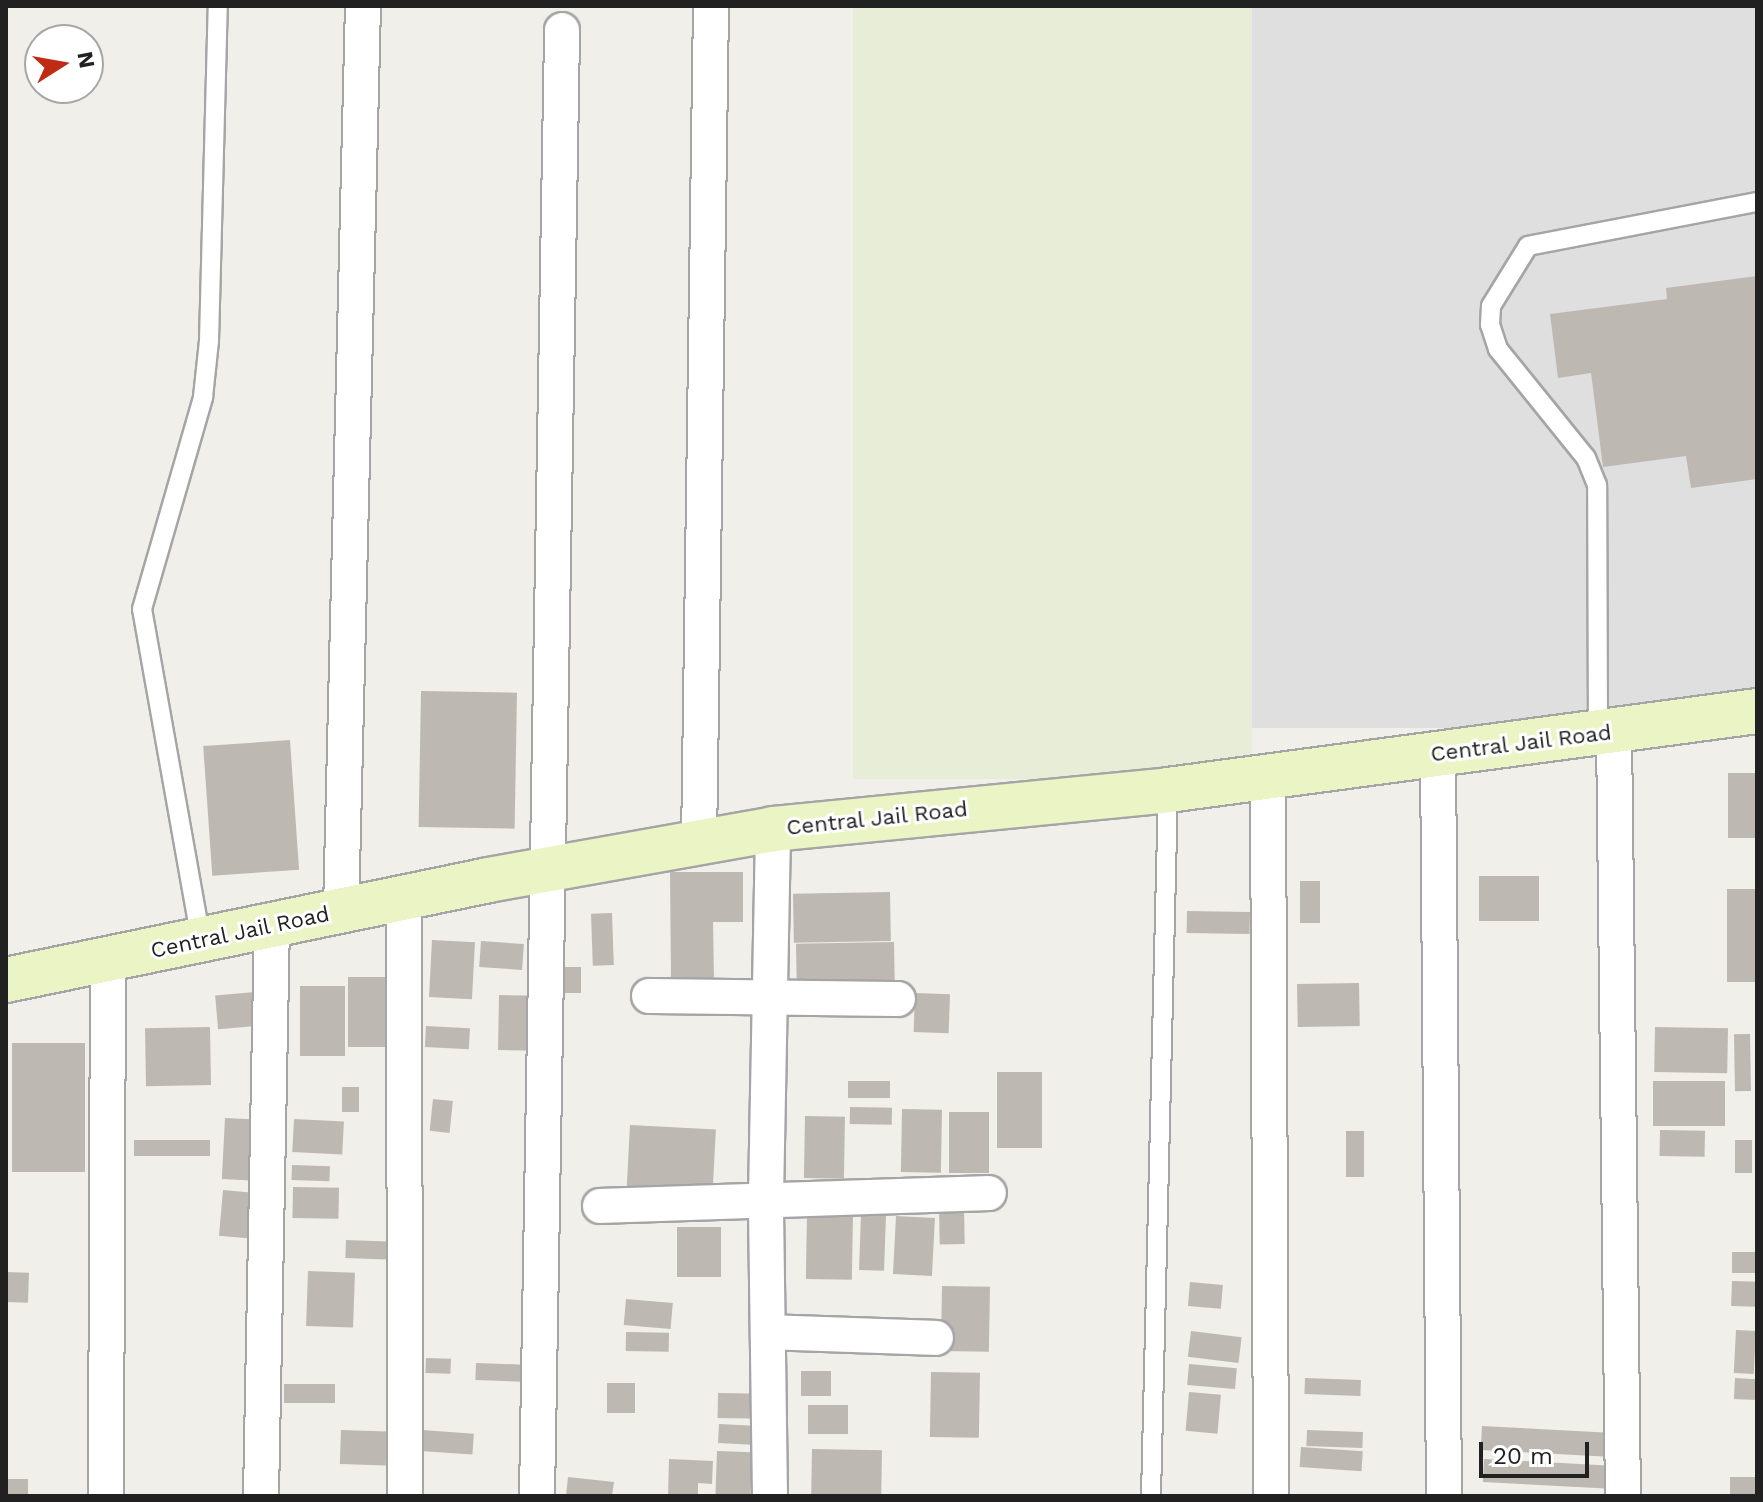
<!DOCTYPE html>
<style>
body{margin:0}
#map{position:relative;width:1763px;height:1502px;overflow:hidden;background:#f1efe9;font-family:"Work Sans",sans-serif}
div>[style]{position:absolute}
.residential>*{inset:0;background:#dfdfdf;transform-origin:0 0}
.farmland>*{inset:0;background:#e8edd7;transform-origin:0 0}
.building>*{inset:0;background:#beb8b2;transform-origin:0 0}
.roads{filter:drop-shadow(2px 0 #a5a5a5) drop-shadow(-2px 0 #a5a5a5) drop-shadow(0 2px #a5a5a5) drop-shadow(0 -2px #a5a5a5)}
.lane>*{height:18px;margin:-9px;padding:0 9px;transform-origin:9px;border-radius:9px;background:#fff}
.street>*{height:34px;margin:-17px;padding:0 17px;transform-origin:17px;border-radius:17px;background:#fff}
.secondary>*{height:44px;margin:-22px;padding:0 22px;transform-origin:22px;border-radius:22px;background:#ebf4c4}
span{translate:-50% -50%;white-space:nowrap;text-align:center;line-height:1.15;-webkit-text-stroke:6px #fff;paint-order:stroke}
.street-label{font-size:22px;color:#212121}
.frame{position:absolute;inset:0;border:8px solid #212121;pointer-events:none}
.north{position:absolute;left:24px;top:24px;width:80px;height:80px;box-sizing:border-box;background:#fff;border:2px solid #a6a6a6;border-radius:50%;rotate:79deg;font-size:22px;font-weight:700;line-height:32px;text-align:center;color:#212121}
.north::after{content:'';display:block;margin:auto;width:28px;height:36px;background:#bf2b14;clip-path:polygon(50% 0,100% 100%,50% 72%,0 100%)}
.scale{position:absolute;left:1479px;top:1442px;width:110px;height:36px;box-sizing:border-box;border:4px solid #212121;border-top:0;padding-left:10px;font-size:24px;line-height:28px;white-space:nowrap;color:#212121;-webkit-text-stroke:6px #fff;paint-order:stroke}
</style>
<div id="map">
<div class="residential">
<i style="left:1252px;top:6px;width:505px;height:722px"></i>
</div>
<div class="farmland">
<i style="left:853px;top:6px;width:399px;height:773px"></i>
</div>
<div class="building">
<i style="clip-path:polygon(1757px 276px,1757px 479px,1691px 488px,1686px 456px,1603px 467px,1591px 373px,1558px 378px,1550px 314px,1667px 299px,1666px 288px)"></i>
<i style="left:421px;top:691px;width:96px;height:136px;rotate:1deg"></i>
<i style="left:290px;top:740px;width:130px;height:87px;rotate:86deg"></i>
<i style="left:1728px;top:773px;width:29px;height:65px"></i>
<i style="clip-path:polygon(670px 872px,743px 872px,743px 922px,713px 922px,714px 980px,671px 981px)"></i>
<i style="left:1479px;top:876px;width:60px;height:45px"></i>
<i style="left:1300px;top:881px;width:20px;height:42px"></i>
<i style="left:1727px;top:889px;width:30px;height:93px"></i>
<i style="left:890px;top:892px;width:49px;height:97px;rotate:89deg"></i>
<i style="left:1187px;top:911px;width:63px;height:22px;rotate:1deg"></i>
<i style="left:612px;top:913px;width:52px;height:21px;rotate:88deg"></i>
<i style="left:432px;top:940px;width:43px;height:57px;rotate:3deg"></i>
<i style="left:481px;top:941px;width:43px;height:26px;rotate:4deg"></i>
<i style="left:894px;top:942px;width:49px;height:98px;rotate:89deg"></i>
<i style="left:563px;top:967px;width:18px;height:26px"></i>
<i style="left:348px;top:977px;width:45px;height:70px"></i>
<i style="left:1359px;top:983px;width:43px;height:62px;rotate:89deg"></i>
<i style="left:300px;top:986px;width:45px;height:70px"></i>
<i style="left:255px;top:992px;width:34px;height:40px;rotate:85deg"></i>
<i style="left:915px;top:993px;width:35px;height:39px;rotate:2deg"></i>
<i style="left:499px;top:995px;width:42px;height:55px;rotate:1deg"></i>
<i style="left:426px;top:1026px;width:44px;height:21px;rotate:3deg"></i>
<i style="left:210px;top:1027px;width:58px;height:65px;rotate:89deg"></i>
<i style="left:1655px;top:1027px;width:73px;height:45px;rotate:1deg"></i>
<i style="left:1750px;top:1034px;width:57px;height:16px;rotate:89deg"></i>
<i style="left:85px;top:1043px;width:129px;height:73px;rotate:90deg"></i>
<i style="left:997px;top:1072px;width:45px;height:76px"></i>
<i style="left:848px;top:1081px;width:42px;height:17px"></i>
<i style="left:1653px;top:1081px;width:72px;height:45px"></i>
<i style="left:342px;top:1087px;width:17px;height:25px"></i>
<i style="left:433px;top:1099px;width:20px;height:32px;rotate:6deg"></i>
<i style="left:850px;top:1107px;width:42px;height:17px;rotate:1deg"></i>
<i style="left:902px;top:1109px;width:40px;height:63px;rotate:1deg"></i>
<i style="left:949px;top:1112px;width:40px;height:61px"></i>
<i style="left:805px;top:1116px;width:40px;height:62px;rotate:1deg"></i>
<i style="left:225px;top:1118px;width:34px;height:61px;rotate:3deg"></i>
<i style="left:294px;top:1119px;width:50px;height:33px;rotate:3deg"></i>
<i style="left:630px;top:1125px;width:86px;height:63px;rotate:3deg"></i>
<i style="left:1660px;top:1130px;width:45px;height:26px;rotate:1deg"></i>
<i style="left:1346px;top:1131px;width:18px;height:46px"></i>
<i style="left:210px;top:1140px;width:16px;height:76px;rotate:90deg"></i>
<i style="left:1735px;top:1140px;width:17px;height:33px"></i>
<i style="left:292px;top:1165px;width:38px;height:15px;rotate:2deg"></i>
<i style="left:293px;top:1187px;width:46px;height:31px;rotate:1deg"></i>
<i style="left:223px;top:1190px;width:37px;height:46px;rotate:5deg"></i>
<i style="left:964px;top:1205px;width:39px;height:25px;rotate:89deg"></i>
<i style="left:807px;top:1213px;width:46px;height:66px;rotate:1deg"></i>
<i style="left:861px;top:1214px;width:25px;height:56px;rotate:2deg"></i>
<i style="left:896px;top:1216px;width:39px;height:58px;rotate:3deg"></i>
<i style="left:677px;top:1227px;width:44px;height:50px"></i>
<i style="left:346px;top:1240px;width:48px;height:18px;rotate:2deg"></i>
<i style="left:1732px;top:1252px;width:25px;height:21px"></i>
<i style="left:308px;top:1271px;width:47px;height:55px;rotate:2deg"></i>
<i style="left:6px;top:1272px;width:23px;height:30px;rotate:2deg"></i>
<i style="left:1732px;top:1281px;width:25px;height:25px;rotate:2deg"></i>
<i style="left:1190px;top:1282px;width:33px;height:24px;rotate:5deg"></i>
<i style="left:942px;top:1286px;width:48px;height:65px;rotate:1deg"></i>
<i style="left:626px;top:1299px;width:47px;height:26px;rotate:5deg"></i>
<i style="left:1736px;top:1330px;width:20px;height:43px;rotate:3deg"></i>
<i style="left:1191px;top:1331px;width:51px;height:26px;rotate:7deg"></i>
<i style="left:626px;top:1332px;width:43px;height:19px;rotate:1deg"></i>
<i style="left:426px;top:1358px;width:25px;height:15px;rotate:2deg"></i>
<i style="left:476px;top:1363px;width:48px;height:17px;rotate:2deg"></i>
<i style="left:1189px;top:1364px;width:48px;height:21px;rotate:5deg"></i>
<i style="left:801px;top:1371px;width:30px;height:25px"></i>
<i style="left:931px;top:1372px;width:49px;height:65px;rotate:1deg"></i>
<i style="left:1305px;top:1378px;width:56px;height:16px;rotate:2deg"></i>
<i style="left:1735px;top:1378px;width:22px;height:21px;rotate:3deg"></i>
<i style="left:607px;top:1383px;width:28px;height:30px"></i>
<i style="left:284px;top:1384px;width:51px;height:19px"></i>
<i style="left:1189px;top:1392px;width:32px;height:39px;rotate:5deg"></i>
<i style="left:718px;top:1393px;width:46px;height:25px;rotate:1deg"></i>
<i style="left:848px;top:1405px;width:29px;height:40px;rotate:90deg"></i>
<i style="left:719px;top:1424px;width:35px;height:19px;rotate:3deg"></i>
<i style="left:1482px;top:1426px;width:132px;height:24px;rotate:3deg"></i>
<i style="left:341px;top:1430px;width:46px;height:34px;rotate:2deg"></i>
<i style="left:422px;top:1430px;width:52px;height:21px;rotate:4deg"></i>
<i style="left:1307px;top:1430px;width:56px;height:16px;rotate:2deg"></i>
<i style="left:1301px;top:1447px;width:62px;height:20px;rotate:4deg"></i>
<i style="left:812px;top:1449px;width:70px;height:47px;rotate:1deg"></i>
<i style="left:717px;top:1451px;width:35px;height:45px;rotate:2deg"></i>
<i style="clip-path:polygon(669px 1459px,713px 1461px,712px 1484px,698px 1483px,698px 1496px,668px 1496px)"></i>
<i style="left:1484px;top:1459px;width:133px;height:23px;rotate:3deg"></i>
<i style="clip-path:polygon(568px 1477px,614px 1482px,612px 1496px,566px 1496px)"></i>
<i style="left:1730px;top:1477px;width:27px;height:19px"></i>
<i style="left:28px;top:1479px;width:17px;height:22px;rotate:90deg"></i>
</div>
<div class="roads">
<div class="lane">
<i style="left:1598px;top:732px;width:247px;rotate:-90.2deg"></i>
<i style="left:1597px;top:485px;width:29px;rotate:-112deg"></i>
<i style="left:1586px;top:458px;width:140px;rotate:-128.9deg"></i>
<i style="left:1498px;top:349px;width:25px;rotate:-108deg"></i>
<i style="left:1490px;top:325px;width:19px;rotate:-87deg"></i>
<i style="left:1491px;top:306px;width:70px;rotate:-58.3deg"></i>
<i style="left:1528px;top:246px;width:233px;rotate:-10.9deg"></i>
<i style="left:201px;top:940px;width:336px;rotate:-100.1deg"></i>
<i style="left:142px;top:609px;width:221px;rotate:-73.9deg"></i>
<i style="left:203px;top:397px;width:56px;rotate:-83.9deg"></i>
<i style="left:209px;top:341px;width:335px;rotate:-88.5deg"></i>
<i style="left:1151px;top:1496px;width:706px;rotate:-88.62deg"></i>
</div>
<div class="street">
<i style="left:1614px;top:731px;width:765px;rotate:89.33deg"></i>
<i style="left:1438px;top:753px;width:743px;rotate:89.54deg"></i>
<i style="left:1268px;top:776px;width:720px;rotate:89.76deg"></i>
<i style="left:699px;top:844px;width:838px;rotate:-89.18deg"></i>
<i style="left:404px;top:898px;width:598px;rotate:89.9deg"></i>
<i style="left:341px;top:911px;width:905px;rotate:-88.61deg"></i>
<i style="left:649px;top:996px;width:249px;rotate:0.7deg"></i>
<i style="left:600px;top:1206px;width:389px;rotate:-1.9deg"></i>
<i style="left:768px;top:1332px;width:168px;rotate:2deg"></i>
<i style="left:106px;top:1496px;width:537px;rotate:-89.79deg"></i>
<i style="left:261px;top:1496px;width:571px;rotate:-88.9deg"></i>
<i style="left:537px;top:1496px;width:1466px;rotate:-89.02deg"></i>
<i style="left:770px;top:1496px;width:299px;rotate:-90.8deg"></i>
<i style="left:766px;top:1197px;width:368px;rotate:-88.9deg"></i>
</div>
<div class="secondary">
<i style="left:6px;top:980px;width:492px;rotate:-11.7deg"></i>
<i style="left:488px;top:880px;width:290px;rotate:-10.1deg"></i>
<i style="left:773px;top:829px;width:397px;rotate:-5.6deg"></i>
<i style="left:1168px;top:790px;width:594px;rotate:-7.64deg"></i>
</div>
</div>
<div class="street-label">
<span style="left:1521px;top:743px;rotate:-7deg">Central Jail Road</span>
<span style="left:877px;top:818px;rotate:-6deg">Central Jail Road</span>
<span style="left:240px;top:932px;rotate:-12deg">Central Jail Road</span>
</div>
<div class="frame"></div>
<div class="north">N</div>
<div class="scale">20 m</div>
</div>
